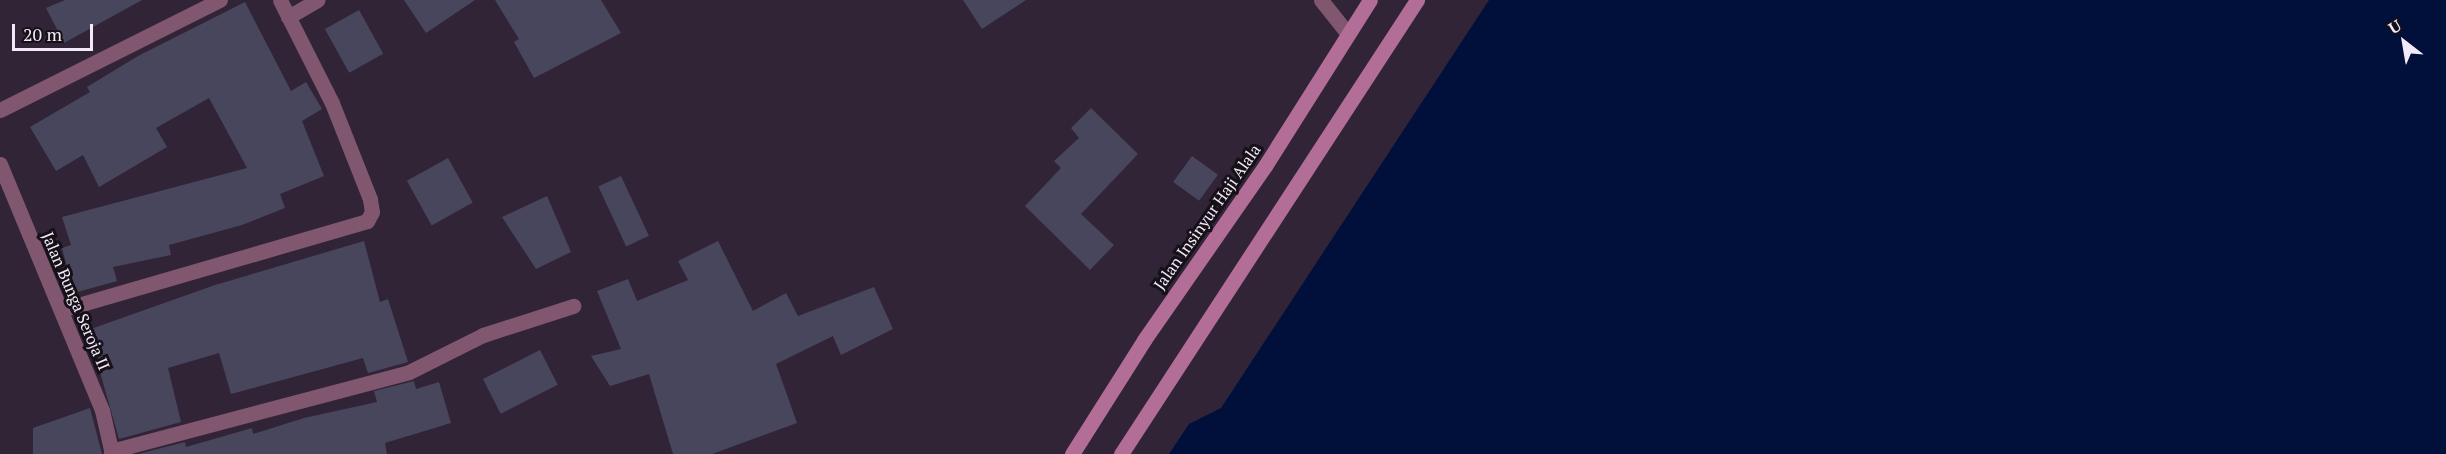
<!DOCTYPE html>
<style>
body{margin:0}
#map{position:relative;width:2446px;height:454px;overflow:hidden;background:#312437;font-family:"PT Serif",serif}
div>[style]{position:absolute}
.water>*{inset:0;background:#00103b}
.building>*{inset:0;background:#48465d;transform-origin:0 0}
.lane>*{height:15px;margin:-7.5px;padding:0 7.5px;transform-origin:7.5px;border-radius:7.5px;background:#81566f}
.street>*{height:15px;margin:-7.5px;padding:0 7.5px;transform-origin:7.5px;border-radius:7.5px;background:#81566f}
.secondary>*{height:15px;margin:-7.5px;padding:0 7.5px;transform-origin:7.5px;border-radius:7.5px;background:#b26e96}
span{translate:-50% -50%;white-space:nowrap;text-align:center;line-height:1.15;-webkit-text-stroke:6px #161018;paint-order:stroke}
.street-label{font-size:16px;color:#f3eaf7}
.north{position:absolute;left:2374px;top:12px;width:60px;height:60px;-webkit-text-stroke:4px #161018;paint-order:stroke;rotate:329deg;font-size:16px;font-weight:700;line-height:24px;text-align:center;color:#f3eaf7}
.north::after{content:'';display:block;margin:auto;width:21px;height:27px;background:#f3eaf7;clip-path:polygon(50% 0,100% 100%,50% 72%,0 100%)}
.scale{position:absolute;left:12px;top:24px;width:81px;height:27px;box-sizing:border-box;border:3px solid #f3eaf7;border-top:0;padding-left:8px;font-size:18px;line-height:21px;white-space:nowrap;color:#f3eaf7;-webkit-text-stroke:4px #161018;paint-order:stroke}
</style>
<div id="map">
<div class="water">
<i style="clip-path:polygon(1489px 0,2446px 0,2446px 454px,1169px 454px,1189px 424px,1221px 408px)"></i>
</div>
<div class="building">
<i style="clip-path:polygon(65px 0,142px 0,64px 43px,46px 8px)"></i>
<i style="clip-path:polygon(404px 0,475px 0,426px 33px)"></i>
<i style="clip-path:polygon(495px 0,601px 0,621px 33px,534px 78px,514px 42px,519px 39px)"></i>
<i style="clip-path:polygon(963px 0,1026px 0,982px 29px)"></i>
<i style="clip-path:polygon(245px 2px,291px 91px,306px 82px,322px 109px,302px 121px,324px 176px,280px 194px,285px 208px,242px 225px,169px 245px,171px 255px,113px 267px,117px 281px,74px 293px,62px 248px,71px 245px,62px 217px,247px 168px,209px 98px,156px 128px,167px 147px,99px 187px,83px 155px,56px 171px,30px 127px,90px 92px,87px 87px,138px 56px)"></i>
<i style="left:359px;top:10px;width:50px;height:39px;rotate:61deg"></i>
<i style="clip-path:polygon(1091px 108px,1138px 154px,1081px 214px,1114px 245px,1090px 270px,1025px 206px,1061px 168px,1054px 161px,1079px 138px,1071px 128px)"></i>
<i style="left:1192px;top:156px;width:32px;height:32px;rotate:36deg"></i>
<i style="left:448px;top:158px;width:51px;height:47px;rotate:61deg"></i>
<i style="left:621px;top:176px;width:66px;height:25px;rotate:65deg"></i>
<i style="clip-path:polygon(547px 196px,571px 252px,536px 269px,502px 217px)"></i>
<i style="clip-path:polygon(364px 241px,380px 302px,388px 299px,408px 362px,368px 373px,363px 358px,231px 394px,219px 353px,168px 368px,181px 422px,119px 439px,88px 330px,215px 285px)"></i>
<i style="clip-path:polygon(718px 241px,753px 311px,786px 293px,798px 316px,874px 287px,893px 329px,841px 355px,833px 336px,776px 364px,797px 423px,712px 454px,673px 454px,649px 374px,610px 386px,591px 356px,621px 349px,597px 291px,628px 279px,637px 301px,688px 280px,678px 261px)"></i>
<i style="left:540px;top:350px;width:39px;height:64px;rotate:63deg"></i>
<i style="clip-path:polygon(414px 381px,416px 389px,439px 382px,451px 423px,385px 443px,387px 454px,138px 454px,185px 442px,186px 447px,252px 428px,253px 434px,304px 418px,377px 402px,374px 391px)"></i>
<i style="clip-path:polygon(90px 408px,102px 454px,33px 454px,33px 428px)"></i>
</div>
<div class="lane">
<i style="left:1321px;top:0;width:43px;rotate:51.5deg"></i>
</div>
<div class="street">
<i style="left:288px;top:17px;width:34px;rotate:-30deg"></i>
<i style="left:0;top:110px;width:246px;rotate:-26.6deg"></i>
<i style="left:0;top:164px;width:266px;rotate:67.5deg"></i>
<i style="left:102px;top:410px;width:45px;rotate:77.2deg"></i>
<i style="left:61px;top:310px;width:319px;rotate:-16.2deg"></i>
<i style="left:367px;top:221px;width:10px;rotate:-61deg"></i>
<i style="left:372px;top:212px;width:13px;rotate:-99deg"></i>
<i style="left:370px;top:199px;width:103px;rotate:-111.6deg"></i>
<i style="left:332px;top:103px;width:115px;rotate:-116.8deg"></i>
<i style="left:111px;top:451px;width:308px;rotate:-14.8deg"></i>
<i style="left:409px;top:372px;width:83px;rotate:-26.6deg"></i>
<i style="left:483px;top:335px;width:95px;rotate:-17.9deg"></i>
</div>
<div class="secondary">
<i style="left:1072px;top:454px;width:135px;rotate:-57.7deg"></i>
<i style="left:1144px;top:340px;width:212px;rotate:-55.2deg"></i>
<i style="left:1265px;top:166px;width:196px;rotate:-57.7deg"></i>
<i style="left:1121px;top:454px;width:542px;rotate:-56.9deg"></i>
</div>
<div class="street-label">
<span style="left:1207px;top:217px;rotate:-55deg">Jalan Insinyur Haji Alala</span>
<span style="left:76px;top:301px;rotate:67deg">Jalan Bunga Seroja II</span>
</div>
<div class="north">U</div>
<div class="scale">20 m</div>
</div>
